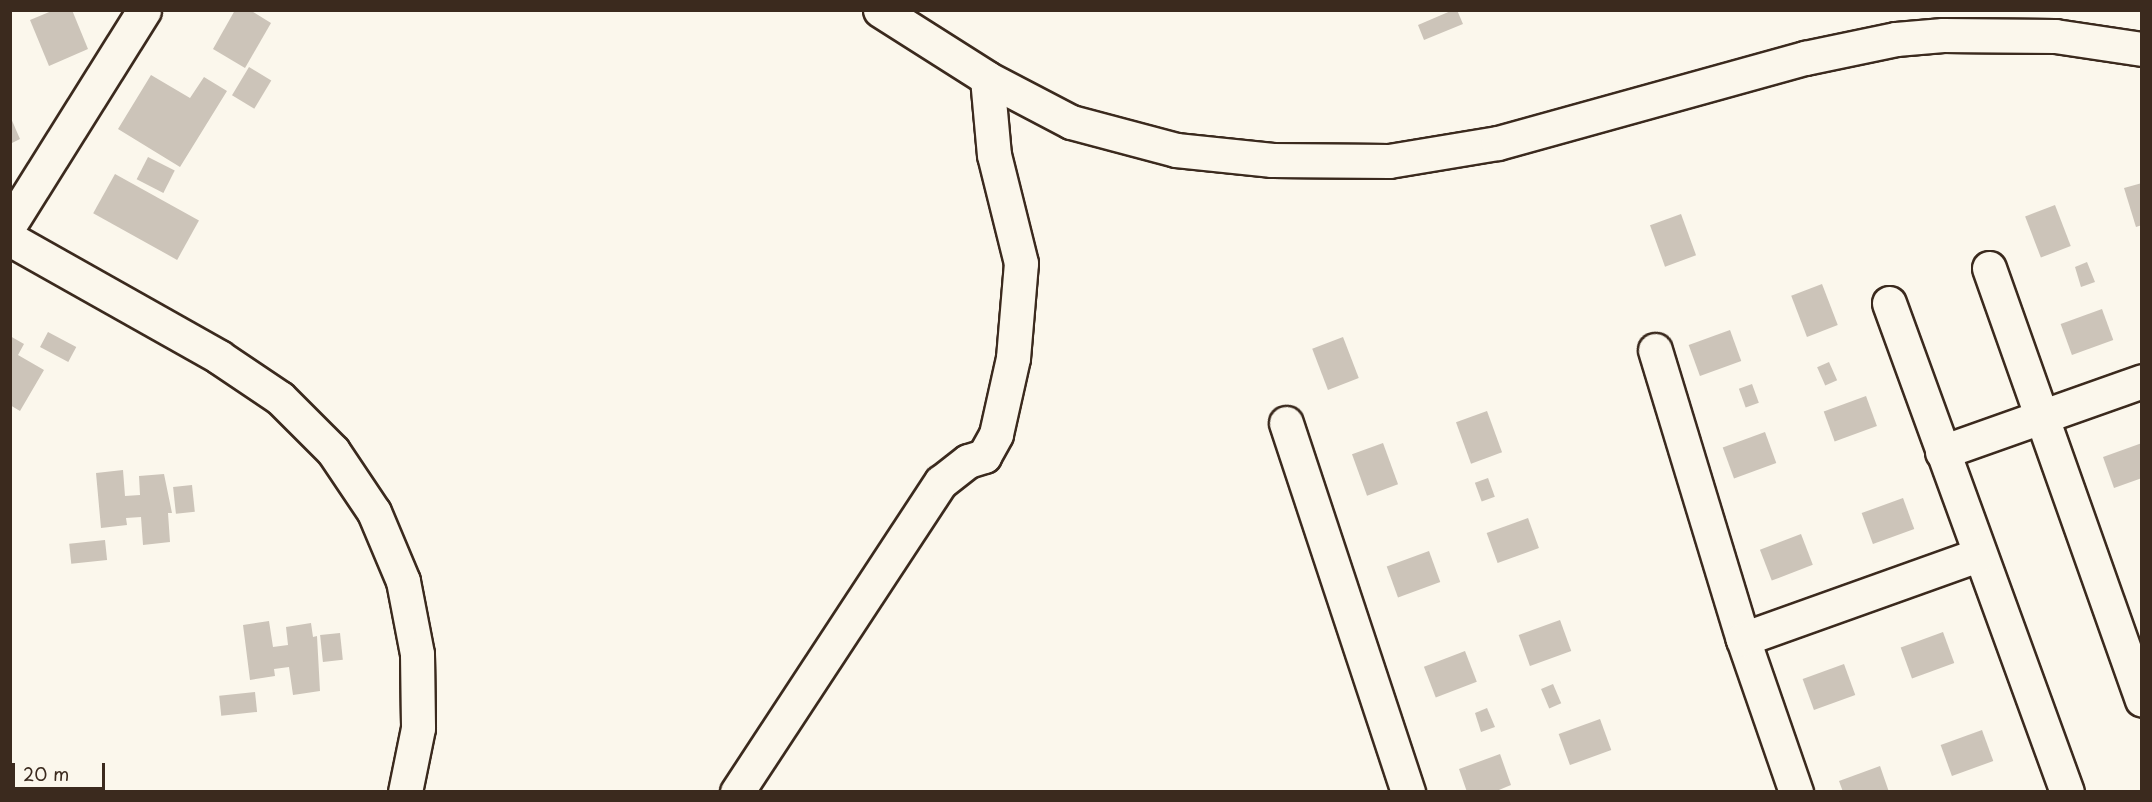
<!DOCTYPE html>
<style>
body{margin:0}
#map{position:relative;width:2152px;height:802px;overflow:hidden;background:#fbf7ec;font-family:"Playpen Sans",sans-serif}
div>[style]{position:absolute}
.building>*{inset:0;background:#ccc4b9;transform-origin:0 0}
.roads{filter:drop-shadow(2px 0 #3b2a1e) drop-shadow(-2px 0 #3b2a1e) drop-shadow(0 2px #3b2a1e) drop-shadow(0 -2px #3b2a1e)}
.minor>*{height:33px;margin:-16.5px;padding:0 16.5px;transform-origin:16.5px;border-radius:16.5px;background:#fbf7ec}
span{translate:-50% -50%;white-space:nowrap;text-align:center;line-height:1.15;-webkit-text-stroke:6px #fbf7ec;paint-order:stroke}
.frame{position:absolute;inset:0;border:12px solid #3b2a1e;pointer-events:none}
.scale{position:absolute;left:12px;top:763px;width:93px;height:27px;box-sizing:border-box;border:3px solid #3b2a1e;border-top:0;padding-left:8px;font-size:18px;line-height:21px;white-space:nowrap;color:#3b2a1e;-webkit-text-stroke:4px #fbf7ec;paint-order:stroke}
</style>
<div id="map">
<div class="building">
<i style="clip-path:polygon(54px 10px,72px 10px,88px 49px,49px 66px,30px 20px)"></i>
<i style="clip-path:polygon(235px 10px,250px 10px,271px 23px,245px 68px,213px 49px)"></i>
<i style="clip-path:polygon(1453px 10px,1457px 10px,1463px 24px,1424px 40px,1418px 25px)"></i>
<i style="left:249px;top:67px;width:26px;height:33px;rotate:31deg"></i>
<i style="clip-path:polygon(151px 75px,190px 98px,204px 77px,227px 91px,180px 167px,118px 129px)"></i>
<i style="clip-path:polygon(10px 116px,20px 139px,10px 144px)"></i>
<i style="left:148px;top:157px;width:30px;height:25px;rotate:27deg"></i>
<i style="left:115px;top:174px;width:96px;height:45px;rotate:29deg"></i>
<i style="clip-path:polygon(2142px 183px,2142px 225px,2136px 227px,2124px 188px)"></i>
<i style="left:2055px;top:205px;width:44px;height:32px;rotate:69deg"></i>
<i style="left:1681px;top:214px;width:44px;height:33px;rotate:70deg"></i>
<i style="clip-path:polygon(2087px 262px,2095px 282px,2081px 287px,2075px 267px)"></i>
<i style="left:1822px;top:284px;width:44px;height:33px;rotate:69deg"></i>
<i style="left:2102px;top:309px;width:33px;height:44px;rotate:70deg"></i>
<i style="left:1730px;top:330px;width:33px;height:44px;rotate:70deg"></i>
<i style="left:48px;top:332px;width:32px;height:17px;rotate:28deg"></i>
<i style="clip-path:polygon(10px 336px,24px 344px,18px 355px,44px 370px,20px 411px,10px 405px)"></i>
<i style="left:1343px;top:337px;width:44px;height:33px;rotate:69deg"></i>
<i style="left:1829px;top:362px;width:20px;height:13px;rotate:66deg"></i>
<i style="left:1752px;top:384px;width:20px;height:14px;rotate:70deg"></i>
<i style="left:1866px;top:396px;width:32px;height:45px;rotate:70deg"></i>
<i style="left:1487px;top:411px;width:44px;height:33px;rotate:70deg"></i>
<i style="left:1765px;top:432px;width:33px;height:45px;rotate:70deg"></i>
<i style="left:1383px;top:443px;width:44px;height:33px;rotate:70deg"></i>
<i style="clip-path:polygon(2142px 443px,2142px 478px,2114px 488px,2103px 457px)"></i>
<i style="clip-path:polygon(123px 470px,125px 496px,140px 495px,139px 476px,164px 474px,172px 513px,168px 513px,170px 542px,143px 545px,141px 517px,126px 518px,127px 525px,101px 528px,96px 473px)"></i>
<i style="left:1488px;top:478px;width:20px;height:14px;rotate:70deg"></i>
<i style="left:192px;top:485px;width:27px;height:19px;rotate:84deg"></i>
<i style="left:1903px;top:498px;width:33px;height:44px;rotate:70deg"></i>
<i style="left:1528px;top:518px;width:32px;height:44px;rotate:70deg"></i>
<i style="left:1801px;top:534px;width:33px;height:44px;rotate:69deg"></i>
<i style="left:105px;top:540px;width:20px;height:36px;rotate:84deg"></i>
<i style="left:1429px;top:551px;width:33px;height:45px;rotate:70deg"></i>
<i style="left:1560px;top:620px;width:33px;height:44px;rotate:70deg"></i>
<i style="clip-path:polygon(269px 621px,273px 647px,288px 645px,286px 627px,311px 623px,313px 637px,317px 636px,320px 691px,293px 695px,289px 667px,274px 669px,275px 676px,250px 680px,243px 625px)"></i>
<i style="left:1943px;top:632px;width:33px;height:45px;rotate:70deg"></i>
<i style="left:340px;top:633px;width:27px;height:20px;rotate:84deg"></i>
<i style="left:1465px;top:651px;width:33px;height:44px;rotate:69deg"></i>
<i style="left:1844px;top:664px;width:33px;height:44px;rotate:70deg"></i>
<i style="left:1553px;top:684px;width:21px;height:13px;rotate:67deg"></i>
<i style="left:255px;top:692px;width:20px;height:36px;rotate:84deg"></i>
<i style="clip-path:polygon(1487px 708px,1495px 727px,1481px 732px,1475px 713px)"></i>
<i style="left:1600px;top:719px;width:33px;height:44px;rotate:70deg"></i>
<i style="left:1982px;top:730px;width:33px;height:44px;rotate:70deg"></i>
<i style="clip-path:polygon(1500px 754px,1511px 785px,1494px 792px,1467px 792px,1459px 769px)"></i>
<i style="clip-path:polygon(1880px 766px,1889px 792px,1843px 792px,1839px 781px)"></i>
</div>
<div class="roads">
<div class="minor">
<i style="left:880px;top:10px;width:127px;rotate:32.4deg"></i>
<i style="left:987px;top:78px;width:95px;rotate:27.6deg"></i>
<i style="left:1071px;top:122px;width:109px;rotate:14.9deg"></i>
<i style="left:1176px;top:150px;width:97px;rotate:5.9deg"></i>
<i style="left:1272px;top:160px;width:117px;rotate:0.5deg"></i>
<i style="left:1389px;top:161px;width:110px;rotate:-9.4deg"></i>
<i style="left:1498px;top:143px;width:319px;rotate:-15.5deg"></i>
<i style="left:1805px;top:58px;width:93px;rotate:-11.8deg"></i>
<i style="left:1896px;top:39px;width:47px;rotate:-4.9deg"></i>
<i style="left:1943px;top:35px;width:112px;rotate:0.5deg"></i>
<i style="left:2055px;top:36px;width:88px;rotate:8.5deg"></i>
<i style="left:10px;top:224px;width:252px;rotate:-57.9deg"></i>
<i style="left:10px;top:239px;width:240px;rotate:29.4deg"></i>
<i style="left:219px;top:357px;width:73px;rotate:33.9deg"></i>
<i style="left:280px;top:398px;width:75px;rotate:45deg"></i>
<i style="left:333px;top:451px;width:73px;rotate:56.1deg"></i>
<i style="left:374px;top:512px;width:75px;rotate:67.2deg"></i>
<i style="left:403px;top:581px;width:74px;rotate:79.1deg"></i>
<i style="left:417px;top:654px;width:74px;rotate:89.2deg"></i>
<i style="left:418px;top:728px;width:65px;rotate:101.5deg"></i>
<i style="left:1989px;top:268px;width:458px;rotate:70.5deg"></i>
<i style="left:1889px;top:303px;width:520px;rotate:70deg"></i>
<i style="left:1655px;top:350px;width:302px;rotate:73.1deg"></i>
<i style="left:1743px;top:639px;width:162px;rotate:70.9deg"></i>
<i style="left:1286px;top:423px;width:389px;rotate:71.7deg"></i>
<i style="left:1942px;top:452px;width:212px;rotate:-19.5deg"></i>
<i style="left:1743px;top:639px;width:250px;rotate:-19.7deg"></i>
<i style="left:737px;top:792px;width:371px;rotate:-56.7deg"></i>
<i style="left:941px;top:482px;width:34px;rotate:-38deg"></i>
<i style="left:968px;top:461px;width:17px;rotate:-17deg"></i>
<i style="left:984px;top:456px;width:25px;rotate:-61deg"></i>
<i style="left:996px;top:434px;width:78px;rotate:-77.4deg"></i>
<i style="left:1013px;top:358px;width:95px;rotate:-85.2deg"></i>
<i style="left:1021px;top:263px;width:111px;rotate:-104deg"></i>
<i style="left:994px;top:155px;width:77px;rotate:-95.2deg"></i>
</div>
</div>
<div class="frame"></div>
<div class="scale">20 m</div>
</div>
